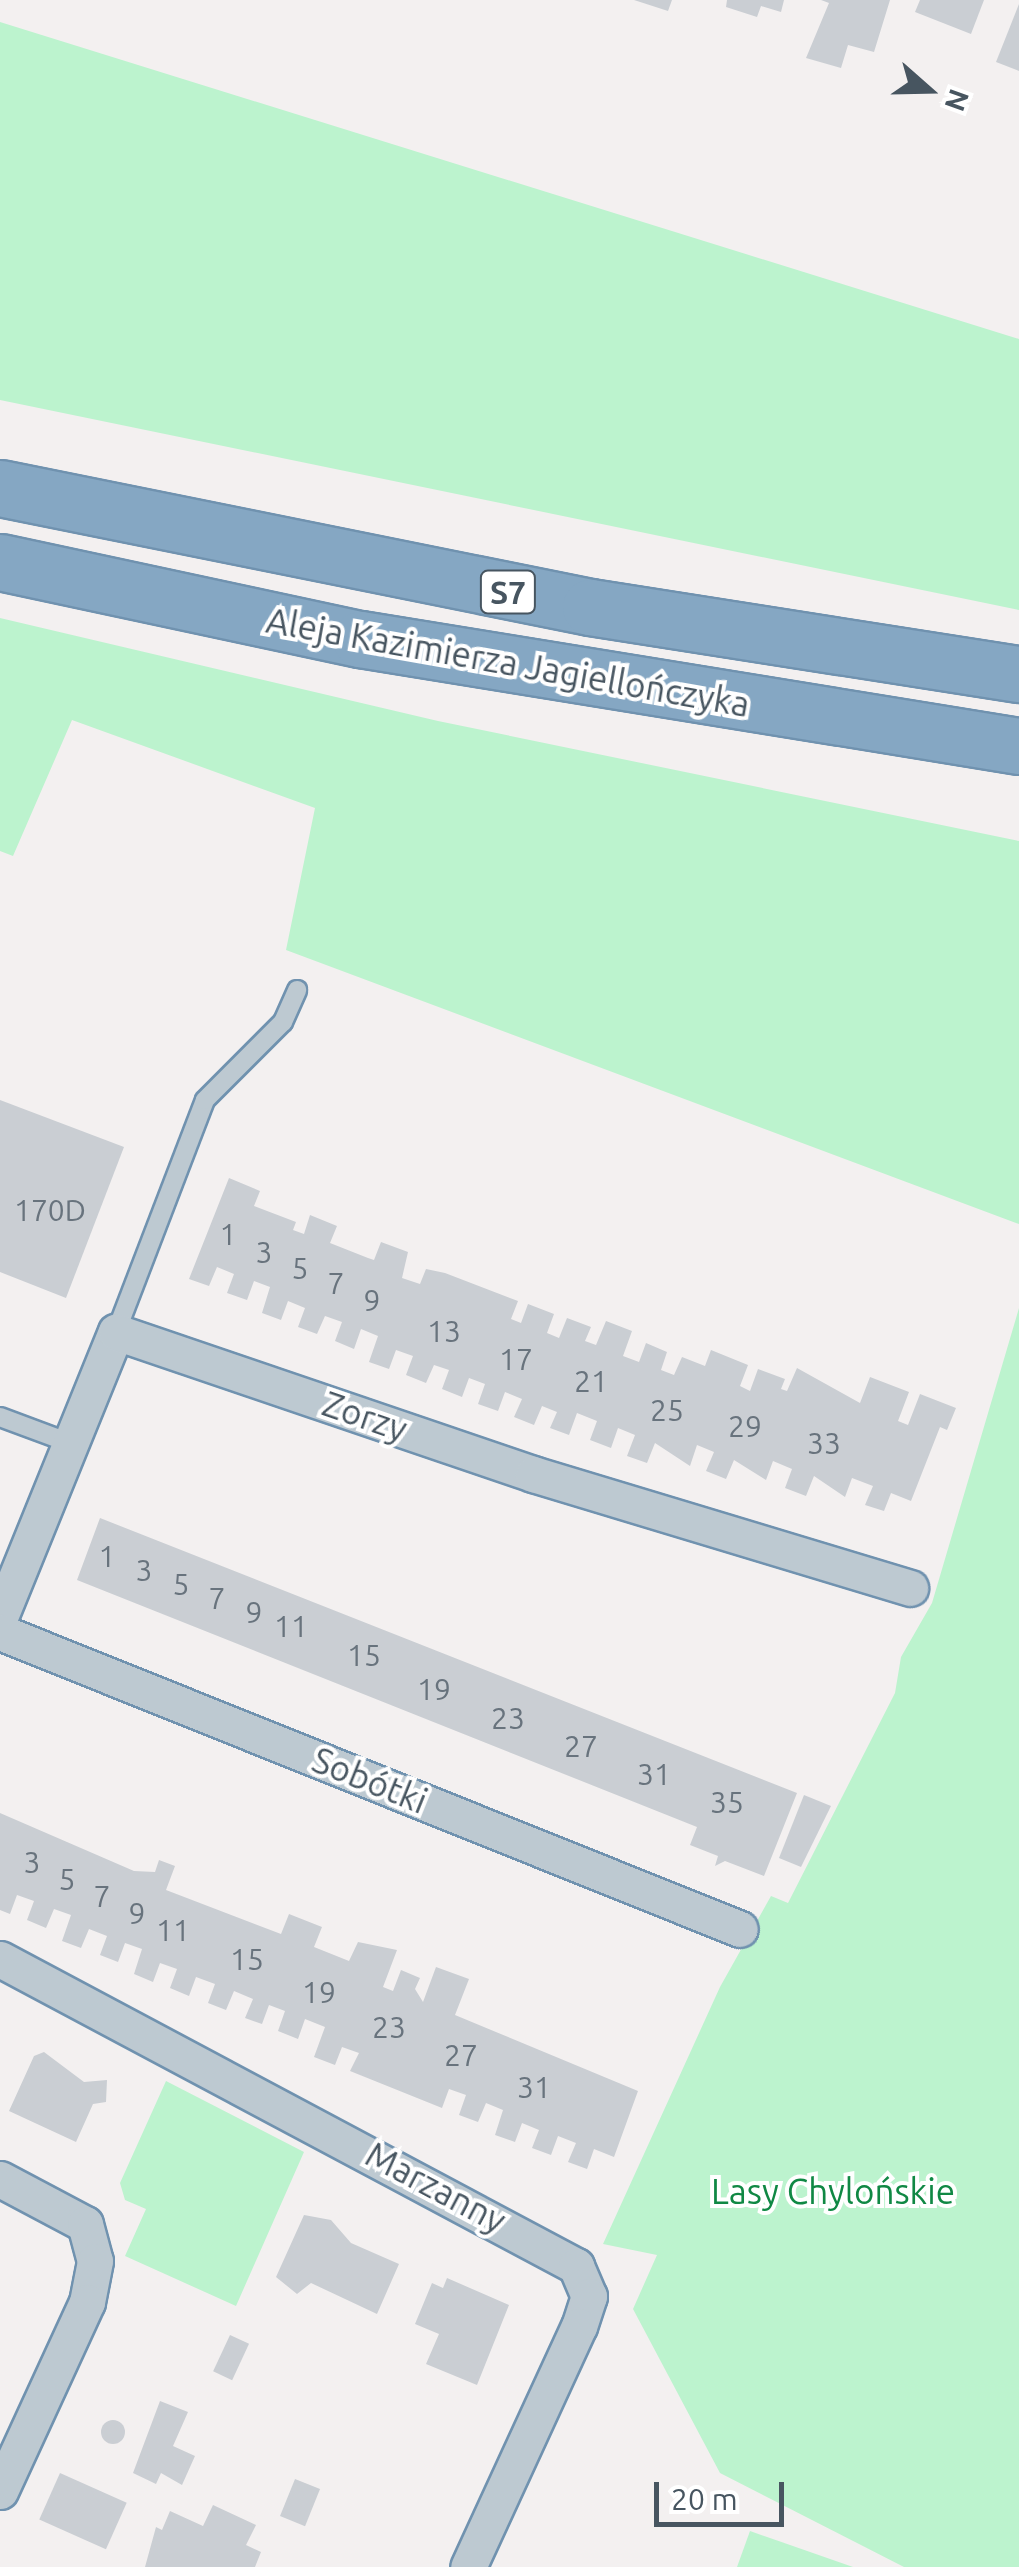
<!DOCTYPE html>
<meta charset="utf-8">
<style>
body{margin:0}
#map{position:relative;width:1019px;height:2567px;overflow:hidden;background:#f3f0f0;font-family:Ubuntu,sans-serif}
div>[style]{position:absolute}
.green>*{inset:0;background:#bcf3ce}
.building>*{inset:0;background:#caced3;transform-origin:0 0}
.round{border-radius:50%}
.roads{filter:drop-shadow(2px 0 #7092af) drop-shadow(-2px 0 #7092af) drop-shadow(0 2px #7092af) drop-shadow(0 -2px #7092af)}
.service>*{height:18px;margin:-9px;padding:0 9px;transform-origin:9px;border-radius:9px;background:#bdc9d1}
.minor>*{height:35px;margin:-17.5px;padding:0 17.5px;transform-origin:17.5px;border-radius:17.5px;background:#bdc9d1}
.motorway>*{height:55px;margin:-27.5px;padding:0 27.5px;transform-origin:27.5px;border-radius:27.5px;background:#85a7c3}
span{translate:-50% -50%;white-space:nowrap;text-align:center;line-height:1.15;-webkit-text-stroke:8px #fff;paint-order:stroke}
.number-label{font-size:30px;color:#68737d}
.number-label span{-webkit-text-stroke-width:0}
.shield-label span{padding:2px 8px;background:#fff;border:2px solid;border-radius:8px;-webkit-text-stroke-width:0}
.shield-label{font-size:32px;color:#475560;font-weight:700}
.street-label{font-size:35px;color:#475560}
.park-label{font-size:35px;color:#108844}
.north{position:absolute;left:879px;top:40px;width:100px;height:100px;-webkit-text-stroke:8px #fff;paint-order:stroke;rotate:110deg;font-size:28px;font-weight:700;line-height:40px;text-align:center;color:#475560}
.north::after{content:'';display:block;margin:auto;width:35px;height:45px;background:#475560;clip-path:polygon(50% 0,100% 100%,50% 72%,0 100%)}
.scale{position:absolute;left:654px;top:2482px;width:130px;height:45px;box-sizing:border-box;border:5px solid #475560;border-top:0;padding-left:12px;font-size:30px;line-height:35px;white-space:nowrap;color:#475560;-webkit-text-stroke:8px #fff;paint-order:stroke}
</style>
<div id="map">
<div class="green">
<i style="clip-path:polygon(0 22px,1019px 339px,1019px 610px,0 400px)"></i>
<i style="clip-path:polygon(0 618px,438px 721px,1019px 841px,1019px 1224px,286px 950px,315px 808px,72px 720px,13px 856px,0 851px)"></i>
<i style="clip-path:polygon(1019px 1308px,1019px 2567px,904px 2567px,720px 2473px,633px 2309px,657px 2255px,603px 2244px,720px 1987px,771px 1896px,788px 1903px,895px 1693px,901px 1657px,932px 1603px)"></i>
<i style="clip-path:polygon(166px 2081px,304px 2152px,236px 2306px,125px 2256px,146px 2209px,125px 2200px,120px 2183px)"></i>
<i style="clip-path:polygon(750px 2531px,853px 2567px,737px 2567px)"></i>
</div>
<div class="building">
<i style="clip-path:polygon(634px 0,672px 0,668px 11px)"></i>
<i style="clip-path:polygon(727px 0,784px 0,781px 12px,761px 6px,757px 17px,726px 7px)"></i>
<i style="clip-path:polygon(821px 0,890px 0,874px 52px,848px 45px,841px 68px,806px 58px,829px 3px)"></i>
<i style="clip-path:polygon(920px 0,984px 0,971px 34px,915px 12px)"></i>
<i style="clip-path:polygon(1019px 4px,1019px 71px,996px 62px)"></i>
<i style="clip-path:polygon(0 1100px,124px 1147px,66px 1298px,0 1272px)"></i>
<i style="clip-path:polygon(229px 1178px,260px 1191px,254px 1206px,296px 1222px,293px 1230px,304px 1234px,310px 1215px,337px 1226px,330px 1243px,368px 1258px,374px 1260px,381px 1242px,408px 1252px,402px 1278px,420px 1284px,426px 1269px,445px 1273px,518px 1301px,511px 1319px,521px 1323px,528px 1304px,554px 1314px,547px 1333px,559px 1338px,567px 1318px,591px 1327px,585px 1341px,596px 1345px,606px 1321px,632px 1331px,623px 1356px,639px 1362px,646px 1343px,667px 1352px,661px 1370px,674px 1375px,682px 1357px,705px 1366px,711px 1350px,748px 1365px,740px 1386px,750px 1391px,758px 1369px,785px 1379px,781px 1389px,787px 1391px,797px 1368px,860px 1403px,870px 1377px,909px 1392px,898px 1421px,908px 1425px,920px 1394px,956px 1408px,947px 1430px,940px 1427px,911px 1501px,891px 1493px,884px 1511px,865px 1505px,873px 1486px,852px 1478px,845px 1497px,814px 1476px,806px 1496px,785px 1488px,792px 1469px,773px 1461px,766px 1480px,734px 1460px,726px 1479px,706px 1471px,714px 1452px,697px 1445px,690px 1466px,655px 1443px,647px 1463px,627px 1456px,635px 1435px,618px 1428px,611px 1448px,590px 1440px,597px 1421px,577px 1413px,569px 1435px,550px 1428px,557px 1412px,542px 1406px,534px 1425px,514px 1417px,522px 1399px,505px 1392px,498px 1411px,478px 1404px,485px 1384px,469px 1378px,462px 1397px,442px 1389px,449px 1370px,434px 1365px,426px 1383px,406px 1375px,413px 1356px,396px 1350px,389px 1369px,369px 1362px,378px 1336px,361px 1329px,354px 1349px,335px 1341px,342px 1322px,325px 1316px,317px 1334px,298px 1327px,305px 1308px,288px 1301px,281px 1320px,262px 1313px,270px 1287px,254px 1281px,247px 1300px,227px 1293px,234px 1274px,217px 1267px,209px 1286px,189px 1279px)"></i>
<i style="clip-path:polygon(100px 1518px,797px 1793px,764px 1876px,725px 1861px,715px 1866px,718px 1856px,690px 1845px,697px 1827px,77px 1580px)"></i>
<i style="clip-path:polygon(804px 1795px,831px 1806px,801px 1867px,779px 1858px)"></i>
<i style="clip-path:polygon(0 1813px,134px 1871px,155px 1872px,159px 1860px,175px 1866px,166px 1890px,281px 1934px,289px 1914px,322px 1927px,314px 1947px,349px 1961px,358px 1942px,397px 1950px,383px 1987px,393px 1991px,401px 1970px,420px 1978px,415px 1989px,423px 2002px,436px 1967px,469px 1979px,455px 2015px,638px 2091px,614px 2157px,594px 2149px,587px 2169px,568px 2162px,576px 2143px,558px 2136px,551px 2155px,532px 2148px,539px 2130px,522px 2123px,515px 2142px,495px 2135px,503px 2110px,486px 2103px,478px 2122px,459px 2115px,466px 2095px,449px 2089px,442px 2108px,350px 2071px,359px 2053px,342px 2047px,335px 2065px,314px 2057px,325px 2027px,305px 2019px,298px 2039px,278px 2031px,285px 2011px,269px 2005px,262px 2024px,245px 2018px,253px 1999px,234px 1991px,226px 2010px,208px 2003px,215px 1984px,196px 1977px,189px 1996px,170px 1988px,177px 1969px,160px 1963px,153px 1982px,134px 1974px,142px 1949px,125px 1943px,118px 1962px,100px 1955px,107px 1936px,89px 1929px,81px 1948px,62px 1941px,71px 1915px,54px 1909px,46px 1928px,27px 1920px,34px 1901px,17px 1895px,10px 1914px,0 1910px)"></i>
<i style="clip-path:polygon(44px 2052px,84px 2082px,107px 2080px,106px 2102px,93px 2104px,76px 2142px,9px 2111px,34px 2056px)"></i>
<i style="clip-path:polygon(304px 2215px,331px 2220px,351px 2243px,399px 2264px,377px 2314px,311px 2283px,297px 2294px,276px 2277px)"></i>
<i style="clip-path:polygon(447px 2278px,509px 2305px,477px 2385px,426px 2364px,439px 2334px,415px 2324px,432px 2283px,443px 2288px)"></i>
<i style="left:230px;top:2335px;width:21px;height:40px;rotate:25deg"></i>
<i style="clip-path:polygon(160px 2401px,188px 2412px,173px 2446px,195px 2456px,182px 2485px,161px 2473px,156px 2484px,133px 2473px)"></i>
<i class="round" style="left:101px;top:2420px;width:24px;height:24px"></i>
<i style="left:60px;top:2473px;width:73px;height:51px;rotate:24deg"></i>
<i style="left:295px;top:2479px;width:27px;height:40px;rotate:22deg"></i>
<i style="clip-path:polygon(213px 2505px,256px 2525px,246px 2545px,261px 2552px,255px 2567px,145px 2567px,156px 2527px,162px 2530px,170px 2511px,203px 2526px)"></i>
</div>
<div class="roads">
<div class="service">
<i style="left:116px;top:1332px;width:248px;rotate:-69deg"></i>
<i style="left:205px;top:1100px;width:110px;rotate:-45deg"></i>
<i style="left:283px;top:1022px;width:35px;rotate:-66deg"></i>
<i style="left:0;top:1417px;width:75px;rotate:20.4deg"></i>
</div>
<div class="minor">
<i style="left:0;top:1617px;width:308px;rotate:-67.9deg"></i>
<i style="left:116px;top:1332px;width:441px;rotate:18.8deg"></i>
<i style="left:533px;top:1474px;width:394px;rotate:16.8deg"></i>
<i style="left:0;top:1632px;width:797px;rotate:21.87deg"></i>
<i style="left:0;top:1959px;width:653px;rotate:28.06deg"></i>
<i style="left:576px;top:2266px;width:33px;rotate:67deg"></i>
<i style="left:589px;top:2296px;width:32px;rotate:108deg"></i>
<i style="left:579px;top:2326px;width:265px;rotate:114.7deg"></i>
<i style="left:0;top:2179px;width:96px;rotate:27.9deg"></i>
<i style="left:85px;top:2224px;width:38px;rotate:75deg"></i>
<i style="left:95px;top:2261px;width:42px;rotate:101deg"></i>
<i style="left:87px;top:2302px;width:208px;rotate:114.7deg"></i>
</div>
<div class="motorway">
<i style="left:0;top:488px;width:602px;rotate:11.4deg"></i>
<i style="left:590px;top:607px;width:434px;rotate:8.9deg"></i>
<i style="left:0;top:562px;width:368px;rotate:12.1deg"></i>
<i style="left:360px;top:639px;width:668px;rotate:9.22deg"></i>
</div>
</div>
<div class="number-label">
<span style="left:50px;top:1210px">170D</span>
<span style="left:228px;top:1234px">1</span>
<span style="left:264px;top:1252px">3</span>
<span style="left:300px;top:1268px">5</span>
<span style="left:336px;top:1283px">7</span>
<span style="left:372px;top:1300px">9</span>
<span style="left:444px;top:1331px">13</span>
<span style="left:516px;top:1359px">17</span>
<span style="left:591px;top:1381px">21</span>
<span style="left:667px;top:1410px">25</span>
<span style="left:745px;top:1426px">29</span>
<span style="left:824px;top:1443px">33</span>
<span style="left:107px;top:1556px">1</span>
<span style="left:144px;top:1570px">3</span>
<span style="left:181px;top:1584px">5</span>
<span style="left:217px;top:1598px">7</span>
<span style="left:254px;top:1612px">9</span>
<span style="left:291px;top:1626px">11</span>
<span style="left:364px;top:1655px">15</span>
<span style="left:434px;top:1689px">19</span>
<span style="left:508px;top:1718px">23</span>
<span style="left:581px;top:1746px">27</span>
<span style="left:654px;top:1774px">31</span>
<span style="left:727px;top:1802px">35</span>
<span style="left:32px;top:1862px">3</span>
<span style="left:67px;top:1879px">5</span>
<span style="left:102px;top:1896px">7</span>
<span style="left:137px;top:1913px">9</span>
<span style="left:173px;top:1930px">11</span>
<span style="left:247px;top:1959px">15</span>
<span style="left:319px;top:1992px">19</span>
<span style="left:389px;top:2027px">23</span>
<span style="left:461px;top:2055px">27</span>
<span style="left:534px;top:2087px">31</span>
</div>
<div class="shield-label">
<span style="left:508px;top:592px">S7</span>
</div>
<div class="street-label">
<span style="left:508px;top:662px;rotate:10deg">Aleja Kazimierza Jagiellończyka</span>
<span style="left:365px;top:1416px;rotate:19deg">Zorzy</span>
<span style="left:370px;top:1780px;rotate:22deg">Sobótki</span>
<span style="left:436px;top:2187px;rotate:28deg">Marzanny</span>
</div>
<div class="park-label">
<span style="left:833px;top:2191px">Lasy Chylońskie</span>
</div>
<div class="north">N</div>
<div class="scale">20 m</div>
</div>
